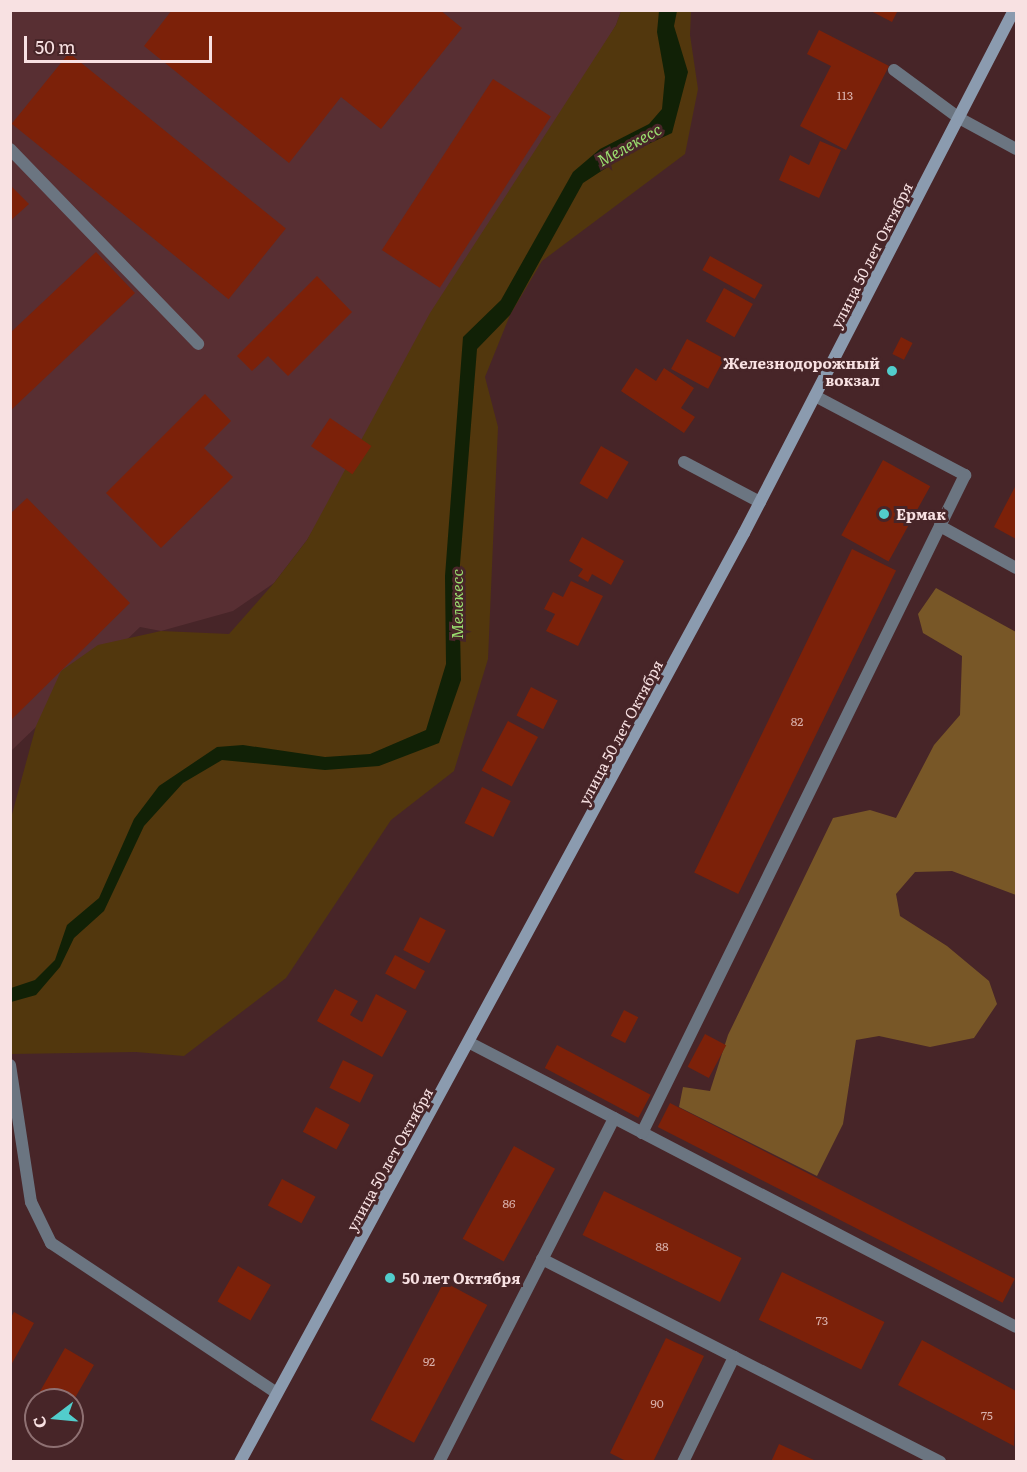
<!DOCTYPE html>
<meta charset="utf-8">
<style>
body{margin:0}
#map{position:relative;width:1027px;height:1472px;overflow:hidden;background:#472528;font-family:Literata,serif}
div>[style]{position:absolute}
.built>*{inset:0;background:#582f33}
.green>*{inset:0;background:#52370d}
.forest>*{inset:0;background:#785727}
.water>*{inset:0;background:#112106}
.building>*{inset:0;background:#7c2109;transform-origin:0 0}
.lane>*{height:12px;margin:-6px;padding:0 6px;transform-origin:6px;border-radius:6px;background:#6b7581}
.street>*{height:12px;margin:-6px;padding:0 6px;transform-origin:6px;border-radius:6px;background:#6b7581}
.secondary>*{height:12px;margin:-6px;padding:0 6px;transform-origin:6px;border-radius:6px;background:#8b9baf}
.dots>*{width:16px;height:16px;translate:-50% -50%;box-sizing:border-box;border:3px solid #472528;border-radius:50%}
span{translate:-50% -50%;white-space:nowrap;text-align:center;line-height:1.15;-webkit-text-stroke:6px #472528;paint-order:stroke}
.number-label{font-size:12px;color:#d9b1ac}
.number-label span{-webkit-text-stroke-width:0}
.street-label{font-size:15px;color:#f8e1e2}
.poi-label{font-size:15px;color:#f8e1e2;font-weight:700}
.right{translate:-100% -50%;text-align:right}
.left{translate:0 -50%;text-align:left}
.water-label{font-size:16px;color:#9ade6f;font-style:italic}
.frame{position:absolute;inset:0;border:12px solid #f8e1e2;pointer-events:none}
.north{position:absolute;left:24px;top:1388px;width:60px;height:60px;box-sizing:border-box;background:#472528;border:2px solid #8e7072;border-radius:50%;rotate:254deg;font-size:16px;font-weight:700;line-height:24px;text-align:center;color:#f8e1e2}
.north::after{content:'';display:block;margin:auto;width:21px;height:27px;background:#52cdcc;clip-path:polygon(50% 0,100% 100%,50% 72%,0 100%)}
.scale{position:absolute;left:24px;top:36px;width:188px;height:27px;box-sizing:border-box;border:3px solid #f8e1e2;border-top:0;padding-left:8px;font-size:18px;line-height:21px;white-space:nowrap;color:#f8e1e2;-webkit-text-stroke:4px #472528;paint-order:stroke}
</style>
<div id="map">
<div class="built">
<i style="clip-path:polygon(11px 11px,621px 11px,616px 25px,307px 540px,274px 583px,233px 611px,161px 631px,140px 627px,11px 751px)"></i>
</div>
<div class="green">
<i style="clip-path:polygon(621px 11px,691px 11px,690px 35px,698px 89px,685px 154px,542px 261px,510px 315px,485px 377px,498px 427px,488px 659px,454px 771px,391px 820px,286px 978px,184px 1056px,136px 1052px,11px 1054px,11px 818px,36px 726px,61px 671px,98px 645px,161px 631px,229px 634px,274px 583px,307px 540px,430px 313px,616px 25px)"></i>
</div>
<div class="forest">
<i style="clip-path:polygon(936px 588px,1016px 632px,1016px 895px,952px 871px,915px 872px,896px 894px,900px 916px,947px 946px,989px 981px,997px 1004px,974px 1038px,930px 1047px,879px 1036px,856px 1040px,843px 1124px,817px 1176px,679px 1107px,683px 1087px,710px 1091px,728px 1035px,833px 818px,870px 810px,896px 818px,934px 745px,960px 715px,962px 656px,923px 633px,918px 614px)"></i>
</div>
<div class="water">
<i style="clip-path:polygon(659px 11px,677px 11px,674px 26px,688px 72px,672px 133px,629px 153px,583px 183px,510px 315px,477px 349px,459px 577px,461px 680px,439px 743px,379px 766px,325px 770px,222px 760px,183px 783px,144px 826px,104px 911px,74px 938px,60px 967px,36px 995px,11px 1002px,11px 988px,35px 980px,55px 960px,67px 925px,99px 898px,134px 819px,159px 786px,217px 747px,243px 745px,325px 757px,370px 754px,426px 730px,446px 664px,445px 576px,463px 337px,501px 300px,573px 172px,600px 149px,649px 124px,662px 109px,665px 77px,657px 32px)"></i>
</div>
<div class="building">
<i style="clip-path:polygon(172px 10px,440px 10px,462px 28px,381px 129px,341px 97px,289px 163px,144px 46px)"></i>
<i style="clip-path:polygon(869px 10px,898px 10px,892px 22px)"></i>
<i style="clip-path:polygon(819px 30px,889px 66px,846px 150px,800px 126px,831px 66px,807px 54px)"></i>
<i style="left:69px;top:53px;width:279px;height:91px;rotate:39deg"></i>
<i style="left:493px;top:79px;width:69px;height:204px;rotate:33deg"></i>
<i style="clip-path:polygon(820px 141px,841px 150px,819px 198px,779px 180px,790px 155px,809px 165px)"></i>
<i style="clip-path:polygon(10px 185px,29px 204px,10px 221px)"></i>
<i style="clip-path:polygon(96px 252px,135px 293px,10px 411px,10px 333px)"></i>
<i style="left:710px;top:256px;width:60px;height:16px;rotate:29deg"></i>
<i style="clip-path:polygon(317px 276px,352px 312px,288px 376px,268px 356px,252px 371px,237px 356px)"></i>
<i style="left:724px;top:288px;width:33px;height:38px;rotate:29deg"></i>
<i style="left:901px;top:337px;width:13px;height:19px;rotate:27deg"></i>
<i style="left:687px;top:339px;width:42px;height:34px;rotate:28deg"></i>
<i style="clip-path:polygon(636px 368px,656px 381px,664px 368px,694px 388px,681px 408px,695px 417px,684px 433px,621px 391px)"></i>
<i style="clip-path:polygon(205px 394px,231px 421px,204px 448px,233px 477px,161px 548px,106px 493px)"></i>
<i style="left:330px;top:418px;width:50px;height:34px;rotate:34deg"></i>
<i style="left:601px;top:446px;width:32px;height:43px;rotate:30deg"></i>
<i style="left:883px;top:460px;width:54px;height:86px;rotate:29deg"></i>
<i style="clip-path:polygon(1016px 485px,1016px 539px,994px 527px)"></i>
<i style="clip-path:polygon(27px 498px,130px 603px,10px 721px,10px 514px)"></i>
<i style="clip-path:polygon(582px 537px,624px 561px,611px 585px,592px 574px,588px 582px,578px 576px,583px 569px,569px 561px)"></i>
<i style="left:852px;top:549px;width:49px;height:360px;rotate:26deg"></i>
<i style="clip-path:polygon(571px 581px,603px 596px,578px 646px,546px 631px,555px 614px,544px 609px,553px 592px,563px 597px)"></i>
<i style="left:531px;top:687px;width:30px;height:32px;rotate:27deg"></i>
<i style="left:508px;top:721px;width:34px;height:56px;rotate:28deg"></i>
<i style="left:482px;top:787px;width:32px;height:40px;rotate:26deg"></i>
<i style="left:420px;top:917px;width:29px;height:37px;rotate:27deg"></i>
<i style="left:395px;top:955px;width:34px;height:21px;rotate:28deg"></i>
<i style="clip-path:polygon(335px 989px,358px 1001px,350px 1015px,362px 1022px,376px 994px,407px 1011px,382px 1057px,317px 1021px)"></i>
<i style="left:624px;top:1010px;width:16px;height:29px;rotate:27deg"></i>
<i style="left:705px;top:1034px;width:24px;height:37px;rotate:28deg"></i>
<i style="left:557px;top:1045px;width:106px;height:26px;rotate:28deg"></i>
<i style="left:343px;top:1060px;width:34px;height:31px;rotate:26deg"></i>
<i style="left:670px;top:1103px;width:387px;height:27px;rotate:27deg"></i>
<i style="left:316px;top:1107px;width:38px;height:28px;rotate:28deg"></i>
<i style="left:514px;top:1146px;width:47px;height:106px;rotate:29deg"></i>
<i style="left:282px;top:1179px;width:38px;height:30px;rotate:28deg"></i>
<i style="left:604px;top:1191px;width:153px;height:49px;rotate:26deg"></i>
<i style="left:238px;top:1266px;width:38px;height:41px;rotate:30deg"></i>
<i style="left:782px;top:1272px;width:114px;height:53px;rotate:26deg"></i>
<i style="left:444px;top:1282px;width:49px;height:156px;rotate:28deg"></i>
<i style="clip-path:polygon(14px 1312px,34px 1323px,10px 1367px,10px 1319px)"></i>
<i style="clip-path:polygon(666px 1338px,704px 1356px,653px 1462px,628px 1462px,610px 1453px)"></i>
<i style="clip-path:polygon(922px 1340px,1016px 1391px,1014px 1446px,898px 1385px)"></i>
<i style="clip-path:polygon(65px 1348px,94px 1365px,72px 1403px,72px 1400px,35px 1400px)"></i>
<i style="clip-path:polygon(779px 1444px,814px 1460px,813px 1462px,771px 1462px)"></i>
</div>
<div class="lane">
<i style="left:894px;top:70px;width:81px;rotate:36.4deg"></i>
<i style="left:10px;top:149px;width:271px;rotate:46deg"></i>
<i style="left:815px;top:396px;width:170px;rotate:27.8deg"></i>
<i style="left:965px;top:475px;width:57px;rotate:116.1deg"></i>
<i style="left:684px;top:462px;width:86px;rotate:27.8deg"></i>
<i style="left:470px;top:1043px;width:615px;rotate:27.48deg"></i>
<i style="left:10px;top:1065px;width:139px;rotate:81.3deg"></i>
<i style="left:31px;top:1202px;width:46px;rotate:64deg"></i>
<i style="left:51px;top:1243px;width:271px;rotate:33.6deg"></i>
<i style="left:642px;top:1133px;width:676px;rotate:-63.85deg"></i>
<i style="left:940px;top:526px;width:87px;rotate:28.9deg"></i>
<i style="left:542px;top:1259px;width:447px;rotate:27deg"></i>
<i style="left:439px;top:1462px;width:386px;rotate:-63deg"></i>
<i style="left:683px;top:1462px;width:117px;rotate:-64.1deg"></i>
</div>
<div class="street">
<i style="left:959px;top:118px;width:65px;rotate:28.5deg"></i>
</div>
<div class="secondary">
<i style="left:240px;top:1462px;width:1057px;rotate:-61.52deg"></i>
<i style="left:744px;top:533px;width:589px;rotate:-62.69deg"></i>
</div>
<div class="dots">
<i style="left:892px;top:371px;background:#52cdcc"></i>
<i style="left:884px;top:514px;background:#52cdcc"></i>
<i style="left:390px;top:1278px;background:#52cdcc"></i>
</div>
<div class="number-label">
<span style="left:845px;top:96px">113</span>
<span style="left:797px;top:722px">82</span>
<span style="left:509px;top:1204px">86</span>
<span style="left:662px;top:1247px">88</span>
<span style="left:822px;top:1321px">73</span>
<span style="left:429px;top:1362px">92</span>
<span style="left:657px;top:1404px">90</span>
<span style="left:987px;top:1416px">75</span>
</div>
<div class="street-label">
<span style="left:871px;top:255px;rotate:-63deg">улица 50 лет Октября</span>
<span style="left:620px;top:732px;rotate:-62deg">улица 50 лет Октября</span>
<span style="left:389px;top:1159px;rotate:-61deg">улица 50 лет Октября</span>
</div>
<div class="poi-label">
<span class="right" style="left:880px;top:371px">Железнодорожный<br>вокзал</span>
<span class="left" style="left:896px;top:514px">Ермак</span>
<span class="left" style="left:402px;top:1278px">50 лет Октября</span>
</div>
<div class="water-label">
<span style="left:629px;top:144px;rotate:-29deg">Мелекесс</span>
<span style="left:456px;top:604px;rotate:-90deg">Мелекесс</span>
</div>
<div class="frame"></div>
<div class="north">С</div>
<div class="scale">50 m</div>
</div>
